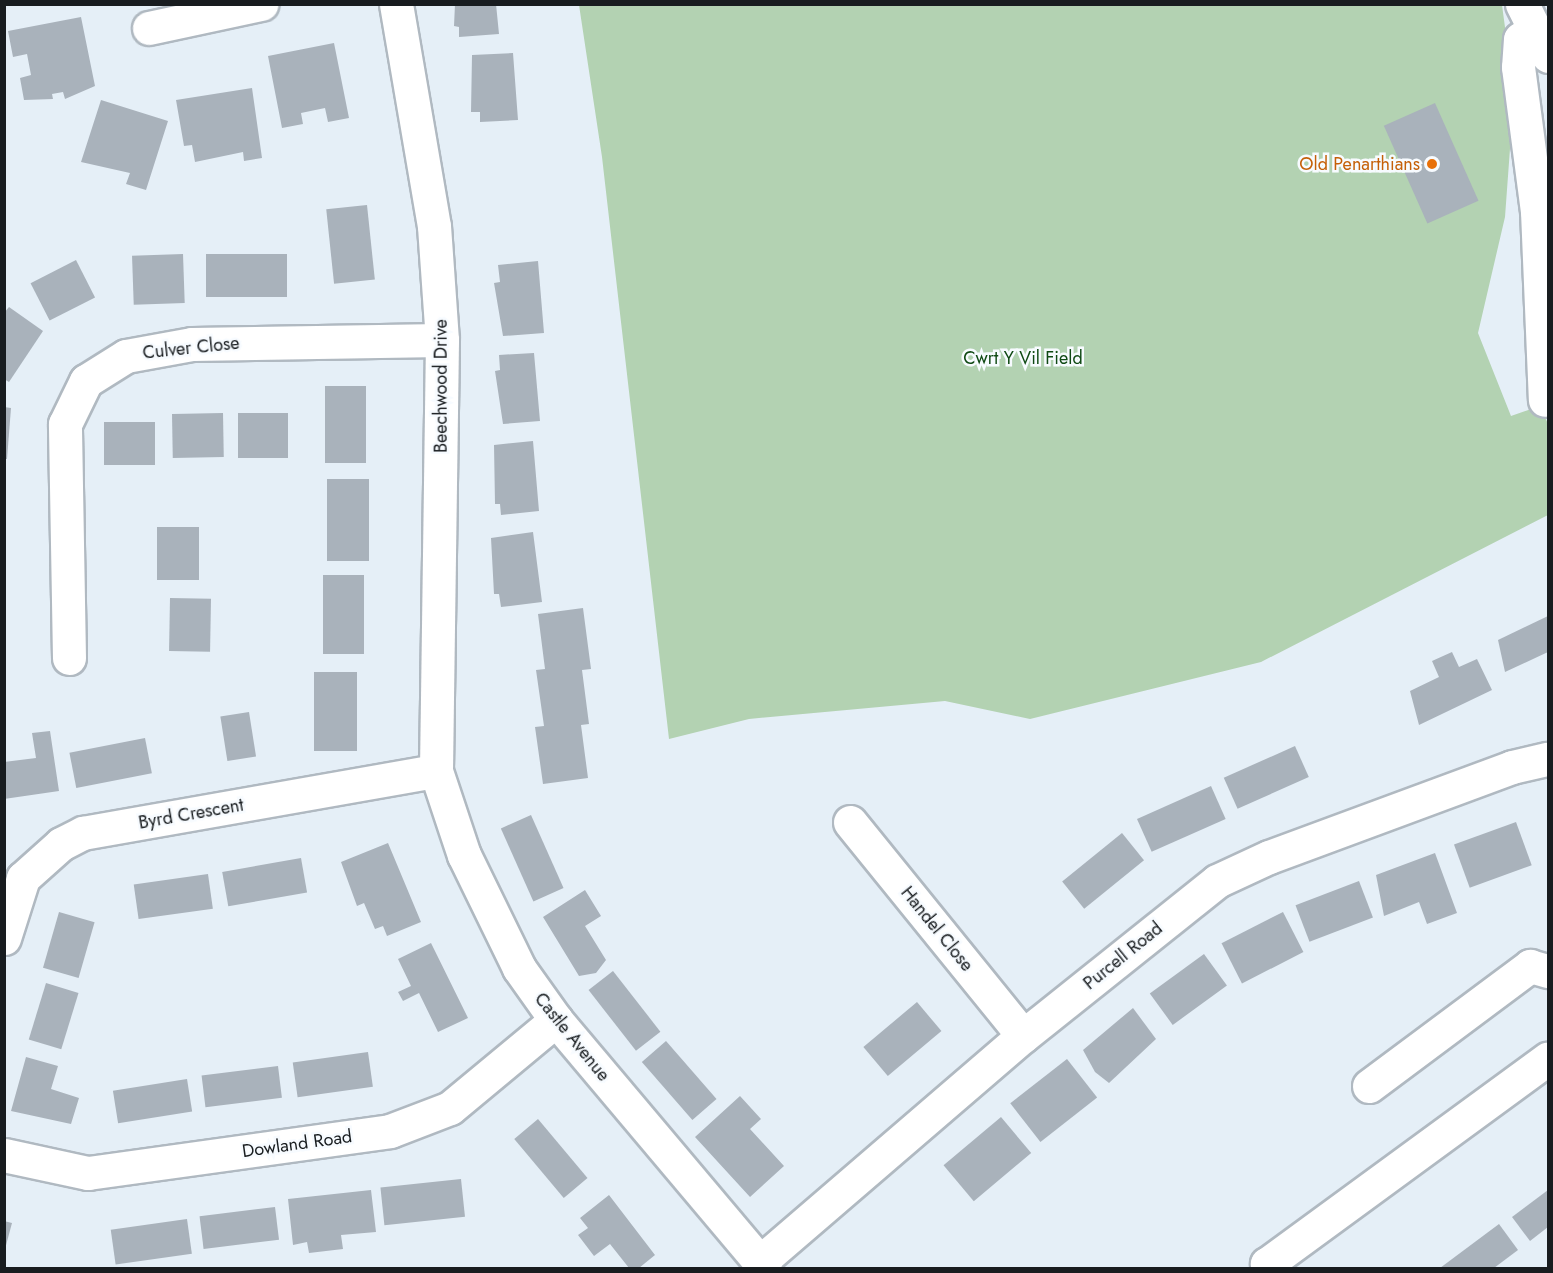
<!DOCTYPE html>
<style>
body{margin:0}
#map{position:relative;width:1553px;height:1273px;overflow:hidden;background:#e5eff7;font-family:Jost,sans-serif}
div>[style]{position:absolute}
.green>*{inset:0;background:#b3d2b2}
.building>*{inset:0;background:#a9b2bb;transform-origin:0 0}
.roads{filter:drop-shadow(2px 0 #b0b9c1) drop-shadow(-2px 0 #b0b9c1) drop-shadow(0 2px #b0b9c1) drop-shadow(0 -2px #b0b9c1)}
.minor>*{height:33px;margin:-16.5px;padding:0 16.5px;transform-origin:16.5px;border-radius:16.5px;background:#fff}
.dots>*{width:16px;height:16px;translate:-50% -50%;box-sizing:border-box;border:3px solid #f7fbff;border-radius:50%}
span{translate:-50% -50%;white-space:nowrap;text-align:center;line-height:1.15;-webkit-text-stroke:5px #f7fbff;paint-order:stroke}
.food-label{font-size:18px;color:#c56008}
.right{translate:-100% -50%;text-align:right}
.street-label{font-size:18px;color:#181c1f}
.park-label{font-size:18px;color:#0f4913}
.frame{position:absolute;inset:0;border:6px solid #181c1f;pointer-events:none}
</style>
<div id="map">
<div class="green">
<i style="clip-path:polygon(579px 5px,1502px 5px,1514px 94px,1505px 217px,1478px 333px,1511px 416px,1540px 406px,1548px 424px,1548px 515px,1261px 662px,1030px 719px,945px 701px,749px 719px,669px 739px,602px 157px)"></i>
</div>
<div class="building">
<i style="clip-path:polygon(455px 4px,496px 4px,499px 34px,459px 37px,459px 27px,454px 26px)"></i>
<i style="clip-path:polygon(81px 17px,95px 86px,65px 99px,63px 92px,52px 94px,53px 99px,24px 100px,20px 78px,31px 75px,27px 54px,13px 57px,8px 31px)"></i>
<i style="clip-path:polygon(334px 43px,349px 118px,328px 122px,325px 108px,301px 113px,303px 124px,282px 128px,268px 56px)"></i>
<i style="clip-path:polygon(513px 53px,518px 120px,480px 122px,480px 112px,471px 112px,472px 55px)"></i>
<i style="clip-path:polygon(252px 88px,262px 158px,244px 161px,243px 152px,195px 162px,192px 145px,184px 146px,176px 100px)"></i>
<i style="clip-path:polygon(101px 100px,168px 121px,146px 190px,126px 184px,130px 173px,81px 162px)"></i>
<i style="left:1435px;top:103px;width:107px;height:56px;rotate:66deg"></i>
<i style="left:367px;top:205px;width:75px;height:41px;rotate:84deg"></i>
<i style="left:183px;top:254px;width:49px;height:51px;rotate:88deg"></i>
<i style="left:206px;top:254px;width:81px;height:43px"></i>
<i style="left:76px;top:260px;width:42px;height:51px;rotate:63deg"></i>
<i style="clip-path:polygon(538px 261px,544px 333px,503px 336px,494px 283px,500px 282px,498px 265px)"></i>
<i style="clip-path:polygon(9px 307px,43px 331px,9px 382px,4px 379px,4px 313px)"></i>
<i style="clip-path:polygon(534px 353px,540px 421px,503px 424px,495px 371px,500px 370px,499px 355px)"></i>
<i style="left:325px;top:386px;width:41px;height:77px"></i>
<i style="clip-path:polygon(4px 407px,11px 408px,7px 459px,4px 459px)"></i>
<i style="left:223px;top:413px;width:44px;height:51px;rotate:89deg"></i>
<i style="left:238px;top:413px;width:50px;height:45px"></i>
<i style="left:104px;top:422px;width:51px;height:43px"></i>
<i style="clip-path:polygon(533px 441px,539px 511px,501px 515px,500px 504px,495px 504px,494px 445px)"></i>
<i style="left:327px;top:479px;width:42px;height:82px"></i>
<i style="left:157px;top:527px;width:42px;height:53px"></i>
<i style="clip-path:polygon(533px 532px,542px 602px,501px 607px,499px 594px,494px 594px,491px 538px)"></i>
<i style="left:323px;top:575px;width:41px;height:79px"></i>
<i style="left:170px;top:598px;width:41px;height:53px;rotate:1deg"></i>
<i style="clip-path:polygon(583px 608px,591px 669px,582px 670px,589px 724px,581px 725px,588px 778px,543px 784px,535px 727px,544px 726px,536px 670px,545px 669px,538px 614px)"></i>
<i style="clip-path:polygon(1548px 616px,1548px 652px,1505px 672px,1498px 640px)"></i>
<i style="clip-path:polygon(1452px 652px,1459px 667px,1477px 659px,1492px 690px,1419px 725px,1410px 691px,1439px 677px,1432px 661px)"></i>
<i style="left:314px;top:672px;width:43px;height:79px"></i>
<i style="left:249px;top:712px;width:45px;height:29px;rotate:81deg"></i>
<i style="clip-path:polygon(50px 731px,59px 791px,4px 799px,4px 762px,36px 758px,32px 733px)"></i>
<i style="left:145px;top:738px;width:36px;height:77px;rotate:79deg"></i>
<i style="left:1295px;top:746px;width:34px;height:78px;rotate:66deg"></i>
<i style="left:1211px;top:786px;width:36px;height:81px;rotate:66deg"></i>
<i style="left:531px;top:815px;width:80px;height:33px;rotate:66deg"></i>
<i style="left:1516px;top:822px;width:46px;height:66px;rotate:70deg"></i>
<i style="left:1122px;top:833px;width:35px;height:77px;rotate:51deg"></i>
<i style="clip-path:polygon(388px 843px,421px 922px,387px 936px,383px 926px,375px 929px,364px 903px,357px 906px,341px 862px)"></i>
<i style="clip-path:polygon(1435px 853px,1457px 913px,1427px 924px,1419px 902px,1384px 916px,1376px 875px)"></i>
<i style="left:301px;top:858px;width:35px;height:80px;rotate:80deg"></i>
<i style="left:208px;top:874px;width:35px;height:75px;rotate:82deg"></i>
<i style="left:1359px;top:881px;width:39px;height:68px;rotate:69deg"></i>
<i style="clip-path:polygon(585px 890px,601px 916px,585px 926px,606px 960px,596px 973px,579px 976px,543px 917px)"></i>
<i style="left:59px;top:912px;width:37px;height:58px;rotate:16deg"></i>
<i style="left:1283px;top:912px;width:45px;height:69px;rotate:63deg"></i>
<i style="clip-path:polygon(431px 943px,468px 1018px,438px 1032px,419px 993px,403px 1001px,398px 992px,411px 986px,398px 959px)"></i>
<i style="left:1204px;top:954px;width:39px;height:67px;rotate:54deg"></i>
<i style="left:613px;top:971px;width:77px;height:31px;rotate:52deg"></i>
<i style="left:46px;top:983px;width:34px;height:59px;rotate:17deg"></i>
<i style="left:917px;top:1002px;width:38px;height:70px;rotate:50deg"></i>
<i style="clip-path:polygon(1133px 1008px,1156px 1039px,1109px 1083px,1095px 1072px,1083px 1050px)"></i>
<i style="left:666px;top:1041px;width:77px;height:32px;rotate:49deg"></i>
<i style="left:368px;top:1052px;width:35px;height:76px;rotate:82deg"></i>
<i style="clip-path:polygon(26px 1057px,58px 1066px,51px 1089px,79px 1098px,71px 1124px,11px 1111px)"></i>
<i style="left:1067px;top:1059px;width:49px;height:72px;rotate:52deg"></i>
<i style="left:278px;top:1066px;width:32px;height:77px;rotate:83deg"></i>
<i style="left:187px;top:1079px;width:33px;height:75px;rotate:81deg"></i>
<i style="clip-path:polygon(740px 1096px,761px 1119px,750px 1129px,784px 1166px,750px 1197px,695px 1137px)"></i>
<i style="left:1001px;top:1117px;width:47px;height:75px;rotate:50deg"></i>
<i style="left:538px;top:1119px;width:77px;height:31px;rotate:50deg"></i>
<i style="left:461px;top:1179px;width:38px;height:81px;rotate:84deg"></i>
<i style="clip-path:polygon(371px 1190px,376px 1232px,341px 1235px,343px 1249px,309px 1253px,307px 1242px,293px 1245px,288px 1199px)"></i>
<i style="clip-path:polygon(1548px 1190px,1548px 1227px,1530px 1241px,1512px 1217px)"></i>
<i style="clip-path:polygon(609px 1195px,655px 1255px,639px 1268px,629px 1268px,610px 1244px,594px 1256px,578px 1235px,588px 1228px,580px 1218px)"></i>
<i style="left:275px;top:1207px;width:33px;height:76px;rotate:83deg"></i>
<i style="left:187px;top:1219px;width:35px;height:77px;rotate:82deg"></i>
<i style="clip-path:polygon(4px 1221px,12px 1223px,5px 1249px,4px 1249px)"></i>
<i style="clip-path:polygon(1499px 1224px,1518px 1250px,1494px 1268px,1440px 1268px)"></i>
</div>
<div class="roads">
<div class="minor">
<i style="left:396px;top:4px;width:225px;rotate:80.3deg"></i>
<i style="left:434px;top:226px;width:114px;rotate:86deg"></i>
<i style="left:442px;top:340px;width:431px;rotate:90.8deg"></i>
<i style="left:436px;top:771px;width:89px;rotate:71.6deg"></i>
<i style="left:464px;top:855px;width:126px;rotate:64deg"></i>
<i style="left:519px;top:968px;width:64px;rotate:54.6deg"></i>
<i style="left:556px;top:1020px;width:324px;rotate:49.9deg"></i>
<i style="left:1522px;top:4px;width:58px;rotate:63.4deg"></i>
<i style="left:149px;top:28px;width:115px;rotate:-12.1deg"></i>
<i style="left:1534px;top:29px;width:17px;rotate:144deg"></i>
<i style="left:1520px;top:39px;width:28px;rotate:94deg"></i>
<i style="left:1518px;top:67px;width:145px;rotate:82.5deg"></i>
<i style="left:1537px;top:211px;width:189px;rotate:87.6deg"></i>
<i style="left:69px;top:658px;width:234px;rotate:-91deg"></i>
<i style="left:65px;top:424px;width:48px;rotate:-64deg"></i>
<i style="left:86px;top:381px;width:47px;rotate:-32deg"></i>
<i style="left:126px;top:356px;width:67px;rotate:-10.3deg"></i>
<i style="left:192px;top:344px;width:250px;rotate:-0.9deg"></i>
<i style="left:850px;top:822px;width:275px;rotate:51deg"></i>
<i style="left:4px;top:938px;width:63px;rotate:-72.4deg"></i>
<i style="left:23px;top:878px;width:51px;rotate:-41.8deg"></i>
<i style="left:61px;top:844px;width:25px;rotate:-27deg"></i>
<i style="left:83px;top:833px;width:358px;rotate:-10deg"></i>
<i style="left:1369px;top:1086px;width:201px;rotate:-36.7deg"></i>
<i style="left:1530px;top:966px;width:19px;rotate:16deg"></i>
<i style="left:4px;top:1155px;width:86px;rotate:12.1deg"></i>
<i style="left:88px;top:1173px;width:305px;rotate:-7.9deg"></i>
<i style="left:390px;top:1131px;width:64px;rotate:-21deg"></i>
<i style="left:450px;top:1108px;width:138px;rotate:-39.7deg"></i>
<i style="left:760px;top:1262px;width:347px;rotate:-40.7deg"></i>
<i style="left:1023px;top:1036px;width:248px;rotate:-38.6deg"></i>
<i style="left:1217px;top:881px;width:57px;rotate:-24.8deg"></i>
<i style="left:1269px;top:857px;width:259px;rotate:-20.3deg"></i>
<i style="left:1512px;top:767px;width:37px;rotate:-13deg"></i>
<i style="left:1271px;top:1268px;width:6px;rotate:-135deg"></i>
<i style="left:1267px;top:1264px;width:348px;rotate:-36.2deg"></i>
</div>
</div>
<div class="dots">
<i style="left:1432px;top:164px;background:#e8710a"></i>
</div>
<div class="food-label">
<span class="right" style="left:1420px;top:164px">Old Penarthians</span>
</div>
<div class="street-label">
<span style="left:191px;top:348px;rotate:-6deg">Culver Close</span>
<span style="left:441px;top:386px;rotate:-90deg">Beechwood Drive</span>
<span style="left:191px;top:814px;rotate:-10deg">Byrd Crescent</span>
<span style="left:937px;top:929px;rotate:51deg">Handel Close</span>
<span style="left:1123px;top:956px;rotate:-39deg">Purcell Road</span>
<span style="left:572px;top:1037px;rotate:51deg">Castle Avenue</span>
<span style="left:297px;top:1144px;rotate:-8deg">Dowland Road</span>
</div>
<div class="park-label">
<span style="left:1023px;top:358px">Cwrt Y Vil Field</span>
</div>
<div class="frame"></div>
</div>
